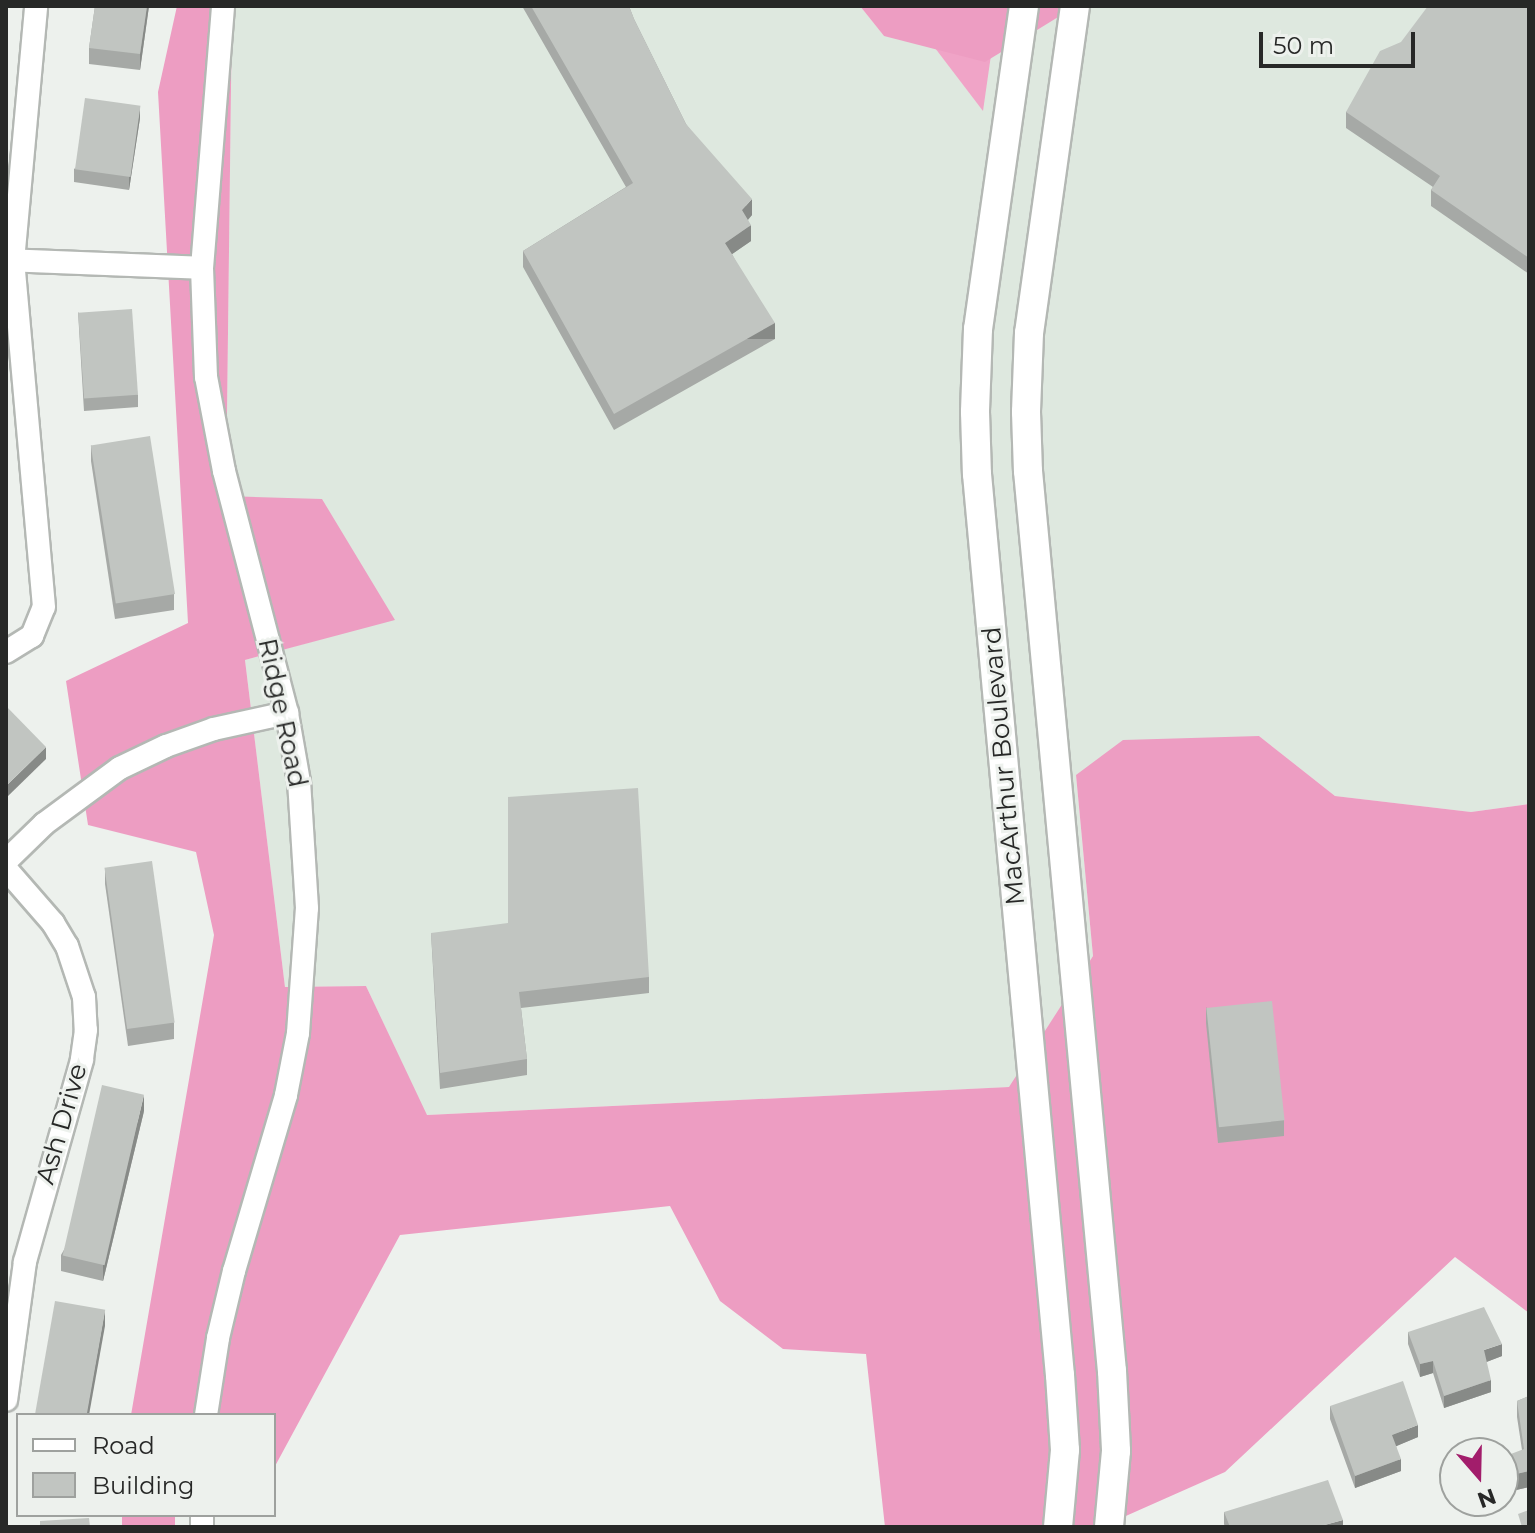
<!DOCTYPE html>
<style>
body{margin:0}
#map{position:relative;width:1535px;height:1533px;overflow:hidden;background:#edf1ed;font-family:Montserrat,sans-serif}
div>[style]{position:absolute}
.built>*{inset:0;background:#dee8df}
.green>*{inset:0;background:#f0a4c7}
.forest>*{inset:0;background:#ed9dc2;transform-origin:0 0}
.roads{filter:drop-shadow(2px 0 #b4b8b4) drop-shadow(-2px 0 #b4b8b4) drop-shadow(0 2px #b4b8b4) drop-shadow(0 -2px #b4b8b4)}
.minor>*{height:22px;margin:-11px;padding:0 11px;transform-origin:11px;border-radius:11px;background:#fff}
.major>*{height:28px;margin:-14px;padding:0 14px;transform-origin:14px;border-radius:14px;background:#fff}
.wall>*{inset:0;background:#a6a9a6}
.shaded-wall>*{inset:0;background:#878a87;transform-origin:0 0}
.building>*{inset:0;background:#c1c5c1;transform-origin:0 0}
span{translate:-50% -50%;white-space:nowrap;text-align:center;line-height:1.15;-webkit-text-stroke:6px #edf1ed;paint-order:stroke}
.street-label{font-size:26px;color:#272827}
.frame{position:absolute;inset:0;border:8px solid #272827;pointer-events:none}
.legend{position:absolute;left:16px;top:1413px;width:260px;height:104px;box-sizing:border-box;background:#edf1ed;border:2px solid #9ea19e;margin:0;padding:10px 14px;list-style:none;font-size:24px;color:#272827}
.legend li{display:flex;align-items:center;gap:16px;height:40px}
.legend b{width:40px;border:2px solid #9ea19e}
.north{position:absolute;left:1439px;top:1437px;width:80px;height:80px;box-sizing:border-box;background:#edf1ed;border:2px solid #9ea19e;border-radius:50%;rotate:160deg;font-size:22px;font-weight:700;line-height:32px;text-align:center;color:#272827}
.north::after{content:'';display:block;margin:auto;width:28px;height:36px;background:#a21d6b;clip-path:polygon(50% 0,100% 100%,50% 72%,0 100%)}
.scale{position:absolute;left:1259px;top:32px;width:156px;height:36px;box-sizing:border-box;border:4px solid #272827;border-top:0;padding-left:10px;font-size:24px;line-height:28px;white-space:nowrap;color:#272827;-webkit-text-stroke:6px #edf1ed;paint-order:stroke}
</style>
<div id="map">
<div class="built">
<i style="clip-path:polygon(232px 6px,860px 6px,884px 36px,1076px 6px,1529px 6px,1529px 804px,1471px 812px,1335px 796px,1259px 736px,1076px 775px,1093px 956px,1010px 1087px,426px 1115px,366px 986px,285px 987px,245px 660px,394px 619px,226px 496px)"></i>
</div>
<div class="green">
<i style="clip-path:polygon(903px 6px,998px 6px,983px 111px)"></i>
</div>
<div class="forest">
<i style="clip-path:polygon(177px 6px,232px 6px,226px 496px,322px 499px,395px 620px,245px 660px,285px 987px,366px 986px,427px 1115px,1009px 1087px,1093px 956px,1076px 775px,1123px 740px,1259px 736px,1335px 796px,1471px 812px,1529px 804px,1529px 1313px,1455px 1257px,1225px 1472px,1101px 1527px,885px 1527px,866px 1354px,783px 1349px,720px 1301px,670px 1206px,400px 1235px,274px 1468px,274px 1415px,131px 1415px,214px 935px,196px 852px,88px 825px,66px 681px,188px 623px,158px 92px)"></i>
<i style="clip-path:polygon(860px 6px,1076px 6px,985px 62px,884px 36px)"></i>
<i style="left:122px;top:1515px;width:53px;height:12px"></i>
</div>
<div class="roads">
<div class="minor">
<i style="left:6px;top:260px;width:196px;rotate:2.3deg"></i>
<i style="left:6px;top:652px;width:31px;rotate:-32deg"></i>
<i style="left:32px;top:636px;width:31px;rotate:-68deg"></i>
<i style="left:44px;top:607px;width:347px;rotate:-95.1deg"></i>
<i style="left:13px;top:261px;width:256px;rotate:-84.8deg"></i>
<i style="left:6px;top:861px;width:53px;rotate:-44.2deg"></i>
<i style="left:44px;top:824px;width:94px;rotate:-36.4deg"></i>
<i style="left:120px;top:768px;width:51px;rotate:-25.6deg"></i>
<i style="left:166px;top:746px;width:51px;rotate:-19.5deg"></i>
<i style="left:214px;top:729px;width:75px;rotate:-12.4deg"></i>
<i style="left:6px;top:869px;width:72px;rotate:49deg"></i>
<i style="left:53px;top:923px;width:27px;rotate:59deg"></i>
<i style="left:67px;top:946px;width:54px;rotate:71.6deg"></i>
<i style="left:84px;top:997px;width:33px;rotate:87deg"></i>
<i style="left:86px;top:1030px;width:30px;rotate:98deg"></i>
<i style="left:82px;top:1060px;width:210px;rotate:105.8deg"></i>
<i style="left:25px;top:1262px;width:139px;rotate:97.8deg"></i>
<i style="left:206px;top:1415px;width:78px;rotate:-81.1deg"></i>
<i style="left:218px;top:1338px;width:69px;rotate:-76.6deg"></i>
<i style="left:234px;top:1271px;width:184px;rotate:-73.5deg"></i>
<i style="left:286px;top:1095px;width:63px;rotate:-79deg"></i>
<i style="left:298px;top:1033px;width:125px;rotate:-85.9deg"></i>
<i style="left:307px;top:908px;width:126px;rotate:-93.6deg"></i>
<i style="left:299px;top:782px;width:70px;rotate:-99.9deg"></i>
<i style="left:287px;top:713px;width:250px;rotate:-104.6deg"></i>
<i style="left:224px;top:471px;width:96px;rotate:-100.8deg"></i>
<i style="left:206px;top:377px;width:109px;rotate:-92.1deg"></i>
<i style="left:202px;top:268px;width:263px;rotate:-85.4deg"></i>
<i style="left:202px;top:1515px;width:12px;rotate:90deg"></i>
</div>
<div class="major">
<i style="left:1024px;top:6px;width:326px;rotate:98.1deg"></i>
<i style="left:978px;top:329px;width:83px;rotate:92.1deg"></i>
<i style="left:975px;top:412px;width:62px;rotate:88.2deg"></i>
<i style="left:977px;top:474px;width:905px;rotate:84.74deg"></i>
<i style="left:1060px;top:1375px;width:75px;rotate:86.2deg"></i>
<i style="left:1065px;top:1450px;width:77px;rotate:95.2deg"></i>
<i style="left:1075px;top:6px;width:330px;rotate:98deg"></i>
<i style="left:1029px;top:333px;width:79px;rotate:92.2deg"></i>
<i style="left:1026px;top:412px;width:59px;rotate:88.1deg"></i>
<i style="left:1028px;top:471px;width:904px;rotate:84.67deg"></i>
<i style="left:1112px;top:1371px;width:80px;rotate:87.1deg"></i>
<i style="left:1116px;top:1451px;width:76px;rotate:95.3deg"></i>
</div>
</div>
<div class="wall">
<i style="clip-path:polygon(95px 6px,149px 6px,140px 70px,89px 64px,89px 48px)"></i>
<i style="clip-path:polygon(522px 6px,629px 6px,634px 19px,686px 124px,752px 215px,748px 220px,751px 241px,732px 254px,775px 339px,614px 430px,523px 267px,523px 251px,626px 187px)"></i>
<i style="clip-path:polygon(1529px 6px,1529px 274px,1431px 206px,1431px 190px,1433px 187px,1346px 128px,1346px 112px)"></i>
<i style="clip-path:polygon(140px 118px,129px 190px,74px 182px,74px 169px)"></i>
<i style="clip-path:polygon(78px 312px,138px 395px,138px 407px,84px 411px)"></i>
<i style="clip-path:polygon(91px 445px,174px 594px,174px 610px,115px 619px,91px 461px)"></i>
<i style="clip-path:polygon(105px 868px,174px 1023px,174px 1039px,128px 1046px,105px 884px)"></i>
<i style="clip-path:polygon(431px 933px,649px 977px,649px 993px,521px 1008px,527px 1059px,527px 1075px,440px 1089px)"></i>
<i style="clip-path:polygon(1206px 1007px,1284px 1120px,1284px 1136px,1218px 1143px,1206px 1023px)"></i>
<i style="clip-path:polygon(144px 1111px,103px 1281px,61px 1271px,61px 1255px)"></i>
<i style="clip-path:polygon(1408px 1332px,1502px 1356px,1486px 1362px,1491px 1392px,1444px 1408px,1433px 1373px,1420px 1377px,1408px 1344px)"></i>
<i style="clip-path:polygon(1529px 1396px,1529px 1487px,1503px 1493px,1522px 1450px,1517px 1417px,1517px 1401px)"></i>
<i style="clip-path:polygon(1330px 1406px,1418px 1437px,1396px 1446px,1401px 1471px,1355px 1488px,1330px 1419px)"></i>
<i style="clip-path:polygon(1224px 1512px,1343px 1527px,1225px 1527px,1224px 1524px)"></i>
</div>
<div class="shaded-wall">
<i style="clip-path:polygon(147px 6px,149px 6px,140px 70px,140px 54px)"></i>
<i style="clip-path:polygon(140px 106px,140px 118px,129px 190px,129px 177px)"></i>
<i style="clip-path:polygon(752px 199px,752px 215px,742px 226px,742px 210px)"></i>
<i style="clip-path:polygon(751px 225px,751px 241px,725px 259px,725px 243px)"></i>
<i style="left:775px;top:323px;width:16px;height:185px;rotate:90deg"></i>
<i style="clip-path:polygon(46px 747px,46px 759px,6px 798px,6px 786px)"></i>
<i style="clip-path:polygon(144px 1095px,144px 1111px,103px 1281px,103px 1265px)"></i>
<i style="clip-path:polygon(105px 1310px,105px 1326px,89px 1415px,86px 1415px)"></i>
<i style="clip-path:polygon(1502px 1344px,1502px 1356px,1484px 1363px,1484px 1350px)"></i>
<i style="clip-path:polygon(1433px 1361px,1433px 1373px,1420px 1377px,1420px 1364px)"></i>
<i style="clip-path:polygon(1491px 1380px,1491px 1392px,1444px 1408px,1444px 1396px)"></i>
<i style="clip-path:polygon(1418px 1425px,1418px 1437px,1392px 1448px,1392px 1435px)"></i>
<i style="clip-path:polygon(1401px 1459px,1401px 1471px,1355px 1488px,1355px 1476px)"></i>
<i style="clip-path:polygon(1529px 1471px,1529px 1487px,1503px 1493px,1503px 1477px)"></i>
<i style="clip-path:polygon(1343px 1520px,1343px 1527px,1317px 1527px)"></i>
</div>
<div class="building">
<i style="clip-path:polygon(95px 6px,147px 6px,140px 54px,89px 48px)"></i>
<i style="clip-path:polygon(531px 6px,629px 6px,634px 19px,686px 124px,752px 199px,742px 210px,751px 225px,725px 243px,775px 323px,614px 414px,523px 251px,633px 183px)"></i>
<i style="clip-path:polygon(1428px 6px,1529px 6px,1529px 258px,1431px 190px,1440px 176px,1346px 112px,1380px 51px,1401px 42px)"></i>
<i style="left:85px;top:98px;width:56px;height:72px;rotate:8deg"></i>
<i style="left:132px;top:309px;width:86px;height:54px;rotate:86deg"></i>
<i style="left:150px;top:436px;width:160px;height:60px;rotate:81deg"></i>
<i style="clip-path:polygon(6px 706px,46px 747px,6px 786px)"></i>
<i style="clip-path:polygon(638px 788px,649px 977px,519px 992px,527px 1059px,440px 1073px,431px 933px,508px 923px,508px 797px)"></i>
<i style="left:152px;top:861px;width:163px;height:48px;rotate:82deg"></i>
<i style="clip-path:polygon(6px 992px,7px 1104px,6px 1105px)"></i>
<i style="left:1272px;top:1001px;width:120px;height:66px;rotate:84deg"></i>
<i style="left:102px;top:1085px;width:43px;height:175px;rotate:13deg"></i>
<i style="left:55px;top:1301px;width:51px;height:116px;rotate:10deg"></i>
<i style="clip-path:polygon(1484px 1307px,1502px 1344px,1484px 1350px,1491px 1380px,1444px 1396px,1433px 1361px,1420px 1364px,1408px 1332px)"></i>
<i style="clip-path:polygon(1403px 1381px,1418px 1425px,1392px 1435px,1401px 1459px,1355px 1476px,1330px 1406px)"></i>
<i style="clip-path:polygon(1529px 1396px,1529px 1471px,1503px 1477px,1503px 1457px,1524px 1449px,1517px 1401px)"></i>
<i style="clip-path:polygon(1328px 1480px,1343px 1520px,1317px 1527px,1230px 1527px,1224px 1512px)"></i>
<i style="clip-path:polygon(1529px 1510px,1529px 1527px,1522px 1527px,1518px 1514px)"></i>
<i style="clip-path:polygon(89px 1518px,90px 1527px,40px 1527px,40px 1521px)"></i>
</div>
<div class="street-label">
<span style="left:282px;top:713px;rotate:78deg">Ridge Road</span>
<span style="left:1004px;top:766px;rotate:-95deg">MacArthur Boulevard</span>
<span style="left:62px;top:1124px;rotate:-74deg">Ash Drive</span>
</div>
<div class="frame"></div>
<ul class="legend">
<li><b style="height:10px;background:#fff"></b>Road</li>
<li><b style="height:22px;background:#c1c5c1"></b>Building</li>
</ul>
<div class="north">N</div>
<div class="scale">50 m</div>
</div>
